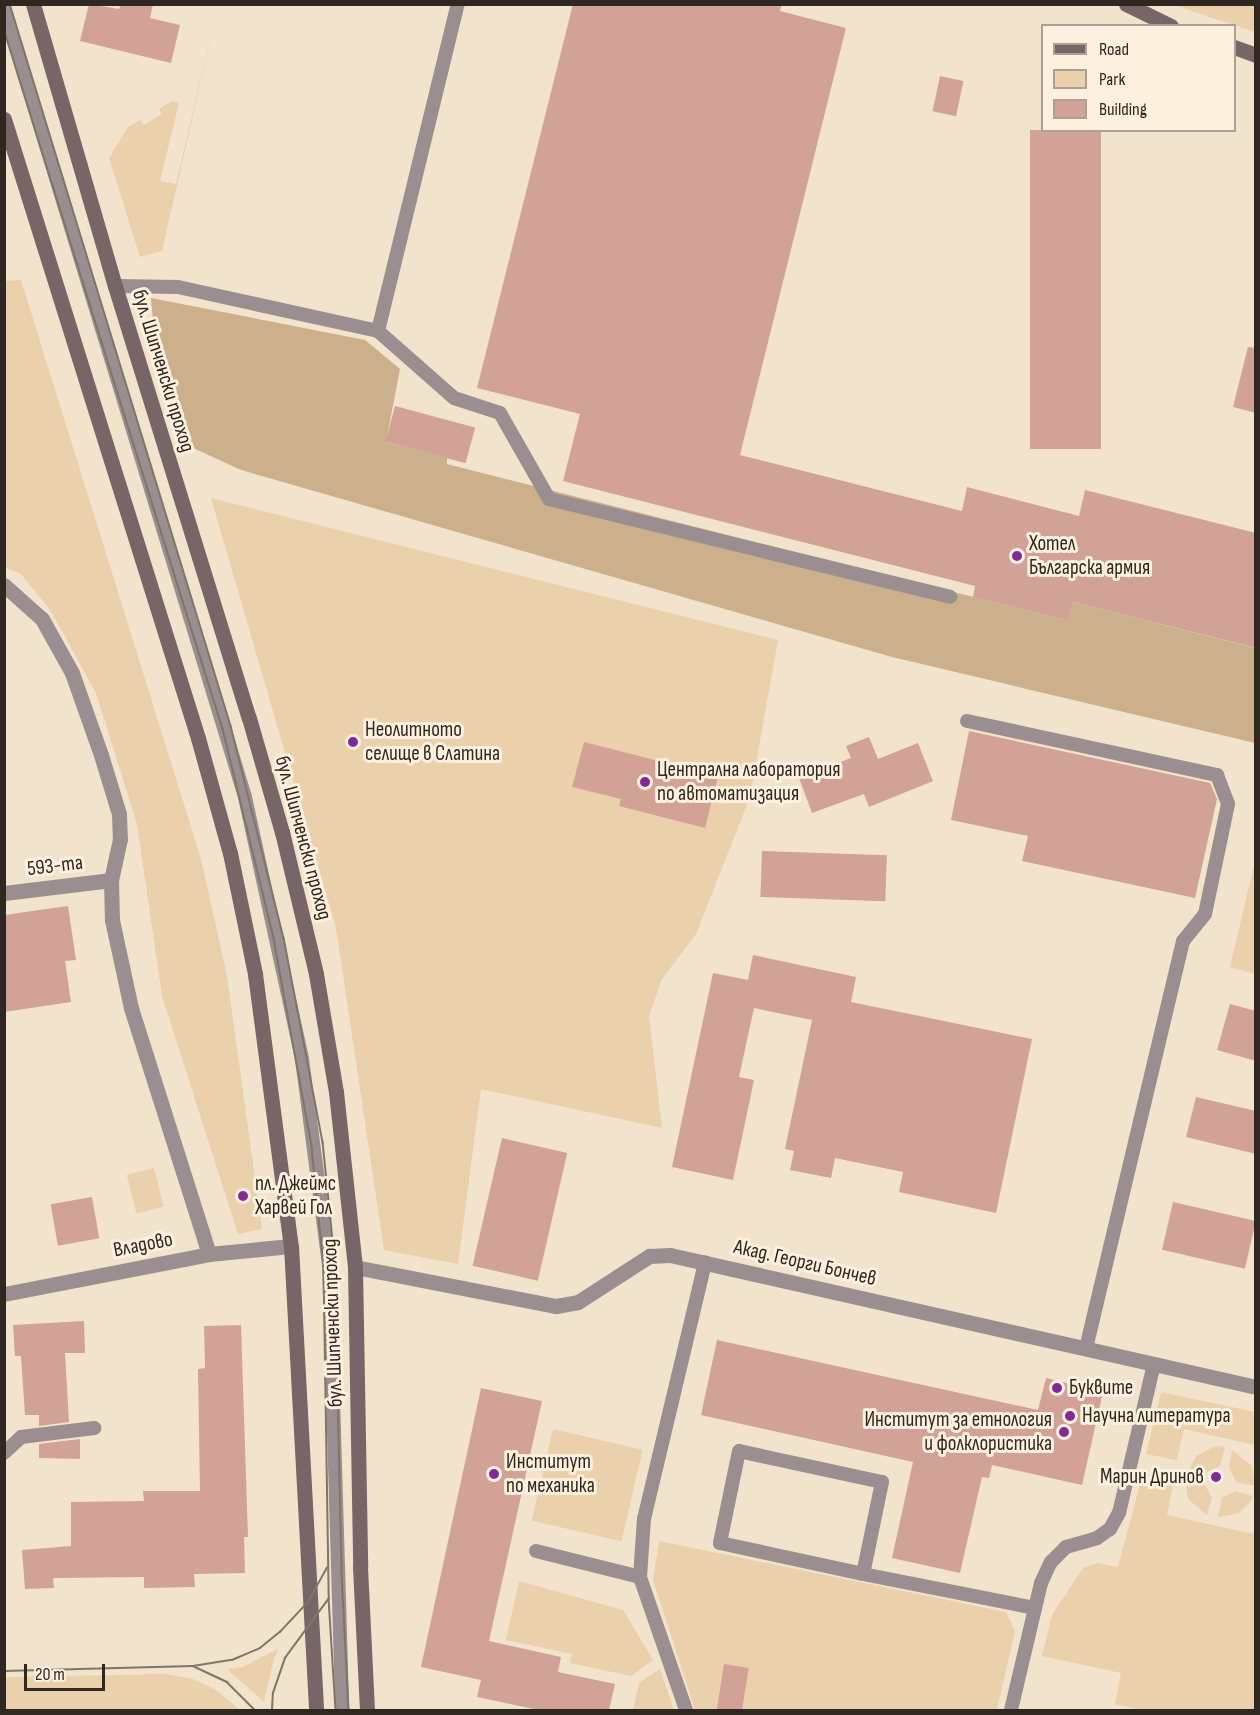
<!DOCTYPE html>
<meta charset="utf-8">
<style>
body{margin:0}
#map{position:relative;width:1260px;height:1715px;overflow:hidden;background:#f2e3cd;font-family:"Sofia Sans Condensed",sans-serif}
div>[style]{position:absolute}
.green>*{inset:0;background:#ead0ab;transform-origin:0 0}
.forest>*{inset:0;background:#cbb08b}
.building>*{inset:0;background:#d2a296;transform-origin:0 0}
.lane>*{height:14px;margin:-7px;padding:0 7px;transform-origin:7px;border-radius:7px;background:#9b8e90}
.street>*{height:15px;margin:-7.5px;padding:0 7.5px;transform-origin:7.5px;border-radius:7.5px;background:#9b8e90}
.secondary>*{height:15px;margin:-7.5px;padding:0 7.5px;transform-origin:7.5px;border-radius:7.5px;background:#776567}
.tram>*{height:1.5px;margin:-0.75px;padding:0 0.75px;transform-origin:0.75px;border-radius:0.75px;background:#7f7668}
.dots>*{width:16px;height:16px;translate:-50% -50%;box-sizing:border-box;border:3px solid #fdf0df;border-radius:50%}
span{translate:-50% -50%;white-space:nowrap;text-align:center;line-height:1.15;-webkit-text-stroke:6px #fdf0df;paint-order:stroke}
.street-label{font-size:21px;color:#2e2820}
.poi-label{font-size:21px;color:#2e2820}
.left{translate:0 -50%;text-align:left}
.right{translate:-100% -50%;text-align:right}
.frame{position:absolute;inset:0;border:6px solid #2e2820;pointer-events:none}
.legend{position:absolute;left:1041px;top:24px;width:195px;height:108px;box-sizing:border-box;background:#fdf0df;border:2px solid #aaa093;margin:0;padding:8px 10px;list-style:none;font-size:18px;color:#2e2820}
.legend li{display:flex;align-items:center;gap:12px;height:30px}
.legend b{width:30px;border:2px solid #aaa093}
.scale{position:absolute;left:24px;top:1664px;width:81px;height:27px;box-sizing:border-box;border:3px solid #2e2820;border-top:0;padding-left:8px;font-size:18px;line-height:21px;white-space:nowrap;color:#2e2820;-webkit-text-stroke:4px #fdf0df;paint-order:stroke}
</style>
<div id="map">
<div class="green">
<i style="clip-path:polygon(1176px 5px,1255px 5px,1255px 32px,1191px 11px)"></i>
<i style="clip-path:polygon(216px 14px,162px 251px,140px 257px,109px 158px,128px 127px,140px 120px,144px 125px,162px 114px,159px 109px,172px 101px,179px 103px,160px 181px,176px 184px)"></i>
<i style="clip-path:polygon(21px 280px,201px 859px,227px 976px,262px 1229px,238px 1234px,162px 996px,137px 824px,96px 693px,51px 611px,21px 574px,5px 567px,5px 281px)"></i>
<i style="clip-path:polygon(211px 498px,778px 640px,750px 797px,696px 934px,662px 979px,649px 1016px,662px 1128px,481px 1089px,458px 1264px,384px 1250px,336px 928px)"></i>
<i style="clip-path:polygon(1255px 861px,1256px 974px,1255px 974px,1230px 967px)"></i>
<i style="left:154px;top:1168px;width:40px;height:28px;rotate:76deg"></i>
<i style="clip-path:polygon(1161px 1392px,1255px 1412px,1255px 1445px,1184px 1429px,1177px 1460px,1146px 1454px)"></i>
<i style="left:553px;top:1429px;width:92px;height:94px;rotate:13deg"></i>
<i style="clip-path:polygon(1215px 1446px,1225px 1447px,1220px 1466px,1205px 1473px,1189px 1470px,1196px 1456px)"></i>
<i style="clip-path:polygon(1232px 1450px,1252px 1466px,1255px 1486px,1236px 1482px,1229px 1467px)"></i>
<i style="clip-path:polygon(1143px 1473px,1174px 1480px,1167px 1515px,1253px 1534px,1255px 1526px,1255px 1710px,1142px 1710px,1115px 1704px,1121px 1673px,1042px 1656px,1052px 1615px,1083px 1568px,1097px 1563px,1118px 1567px)"></i>
<i style="clip-path:polygon(1185px 1478px,1204px 1483px,1212px 1498px,1207px 1515px,1188px 1499px)"></i>
<i style="clip-path:polygon(1235px 1491px,1252px 1496px,1251px 1501px,1239px 1513px,1218px 1517px,1222px 1498px)"></i>
<i style="clip-path:polygon(659px 1541px,1006px 1612px,1015px 1631px,997px 1710px,695px 1710px,653px 1580px)"></i>
<i style="clip-path:polygon(519px 1581px,623px 1610px,653px 1660px,631px 1676px,570px 1663px,572px 1654px,506px 1640px)"></i>
<i style="clip-path:polygon(278px 1649px,273px 1662px,264px 1702px,227px 1669px,242px 1667px)"></i>
<i style="clip-path:polygon(660px 1669px,674px 1710px,633px 1710px,639px 1683px)"></i>
<i style="clip-path:polygon(166px 1674px,193px 1679px,216px 1690px,240px 1710px,5px 1710px,5px 1679px,10px 1677px)"></i>
</div>
<div class="forest">
<i style="clip-path:polygon(151px 298px,365px 340px,400px 369px,386px 442px,447px 458px,447px 464px,1068px 621px,1073px 602px,1255px 648px,1255px 743px,892px 657px,241px 470px,191px 447px,153px 321px)"></i>
</div>
<div class="building">
<i style="clip-path:polygon(89px 4px,119px 9px,121px 4px,153px 4px,150px 18px,180px 25px,171px 63px,80px 41px)"></i>
<i style="clip-path:polygon(573px 4px,782px 4px,780px 11px,846px 28px,740px 455px,962px 511px,967px 487px,1079px 516px,1085px 490px,1256px 533px,1256px 648px,1073px 602px,1068px 621px,973px 597px,975px 586px,563px 481px,580px 414px,477px 388px)"></i>
<i style="left:940px;top:76px;width:24px;height:36px;rotate:12deg"></i>
<i style="left:1030px;top:130px;width:71px;height:319px"></i>
<i style="clip-path:polygon(1248px 347px,1256px 348px,1256px 413px,1233px 407px)"></i>
<i style="left:395px;top:406px;width:83px;height:37px;rotate:15deg"></i>
<i style="clip-path:polygon(969px 731px,1210px 783px,1217px 799px,1195px 898px,1022px 861px,1028px 836px,951px 820px)"></i>
<i style="clip-path:polygon(869px 737px,878px 759px,918px 743px,933px 781px,869px 807px,864px 794px,812px 813px,799px 778px,851px 758px,846px 746px)"></i>
<i style="clip-path:polygon(584px 742px,718px 776px,705px 828px,619px 806px,621px 799px,572px 787px)"></i>
<i style="left:762px;top:851px;width:125px;height:46px;rotate:2deg"></i>
<i style="clip-path:polygon(68px 906px,76px 960px,65px 961px,71px 1002px,4px 1012px,4px 915px)"></i>
<i style="clip-path:polygon(753px 955px,856px 977px,851px 1002px,1032px 1039px,996px 1213px,899px 1192px,903px 1172px,835px 1158px,831px 1178px,790px 1170px,794px 1151px,785px 1149px,812px 1020px,754px 1008px,739px 1077px,754px 1080px,733px 1180px,672px 1167px,713px 973px,748px 980px)"></i>
<i style="clip-path:polygon(1230px 1004px,1256px 1011px,1256px 1061px,1217px 1050px)"></i>
<i style="clip-path:polygon(1196px 1097px,1256px 1111px,1256px 1154px,1186px 1137px)"></i>
<i style="left:502px;top:1138px;width:67px;height:131px;rotate:13deg"></i>
<i style="left:92px;top:1197px;width:42px;height:42px;rotate:80deg"></i>
<i style="left:1173px;top:1202px;width:85px;height:49px;rotate:13deg"></i>
<i style="clip-path:polygon(84px 1321px,85px 1353px,65px 1353px,69px 1422px,39px 1426px,39px 1415px,25px 1415px,21px 1356px,15px 1356px,13px 1325px)"></i>
<i style="clip-path:polygon(241px 1325px,248px 1537px,244px 1537px,245px 1573px,194px 1574px,195px 1587px,144px 1588px,144px 1577px,53px 1578px,54px 1588px,25px 1589px,22px 1550px,71px 1546px,71px 1502px,144px 1501px,143px 1491px,200px 1491px,198px 1369px,205px 1368px,204px 1326px)"></i>
<i style="clip-path:polygon(717px 1340px,1038px 1410px,1046px 1378px,1103px 1392px,1082px 1485px,992px 1465px,989px 1478px,982px 1477px,960px 1573px,892px 1558px,913px 1462px,701px 1415px)"></i>
<i style="clip-path:polygon(481px 1388px,542px 1401px,489px 1641px,561px 1657px,558px 1672px,615px 1684px,609px 1710px,538px 1710px,477px 1697px,481px 1680px,421px 1667px)"></i>
<i style="clip-path:polygon(80px 1439px,80px 1459px,39px 1458px,39px 1444px)"></i>
<i style="left:724px;top:1664px;width:25px;height:47px;rotate:9deg"></i>
</div>
<div class="lane">
<i style="left:4px;top:8px;width:825px;rotate:73.01deg"></i>
<i style="left:245px;top:797px;width:268px;rotate:77.7deg"></i>
<i style="left:302px;top:1059px;width:206px;rotate:82.5deg"></i>
<i style="left:329px;top:1263px;width:447px;rotate:88.3deg"></i>
<i style="left:115px;top:286px;width:63px;rotate:0.9deg"></i>
<i style="left:178px;top:287px;width:205px;rotate:12.4deg"></i>
<i style="left:378px;top:331px;width:101px;rotate:41.4deg"></i>
<i style="left:454px;top:398px;width:48px;rotate:18.1deg"></i>
<i style="left:500px;top:413px;width:99px;rotate:60.3deg"></i>
<i style="left:549px;top:499px;width:413px;rotate:13.7deg"></i>
<i style="left:378px;top:331px;width:337px;rotate:-76.3deg"></i>
<i style="left:967px;top:721px;width:256px;rotate:12.2deg"></i>
<i style="left:1217px;top:775px;width:31px;rotate:69deg"></i>
<i style="left:1228px;top:804px;width:112px;rotate:101.8deg"></i>
<i style="left:1205px;top:914px;width:35px;rotate:129deg"></i>
<i style="left:1183px;top:941px;width:419px;rotate:103.4deg"></i>
<i style="left:4px;top:1453px;width:23px;rotate:-43deg"></i>
<i style="left:21px;top:1437px;width:74px;rotate:-7deg"></i>
<i style="left:536px;top:1551px;width:107px;rotate:14deg"></i>
<i style="left:863px;top:1574px;width:94px;rotate:-78.3deg"></i>
<i style="left:882px;top:1482px;width:146px;rotate:-167.8deg"></i>
<i style="left:739px;top:1451px;width:94px;rotate:101.7deg"></i>
<i style="left:720px;top:1543px;width:146px;rotate:12.2deg"></i>
<i style="left:863px;top:1574px;width:175px;rotate:11.2deg"></i>
<i style="left:686px;top:1710px;width:141px;rotate:-109.1deg"></i>
<i style="left:640px;top:1577px;width:58px;rotate:-86.1deg"></i>
<i style="left:644px;top:1519px;width:264px;rotate:-76.6deg"></i>
<i style="left:1011px;top:1710px;width:130px;rotate:-76.7deg"></i>
<i style="left:1041px;top:1583px;width:23px;rotate:-65deg"></i>
<i style="left:1051px;top:1562px;width:21px;rotate:-45deg"></i>
<i style="left:1066px;top:1547px;width:32px;rotate:-16deg"></i>
<i style="left:1097px;top:1538px;width:16px;rotate:-35deg"></i>
<i style="left:1110px;top:1529px;width:18px;rotate:-61deg"></i>
<i style="left:1119px;top:1513px;width:153px;rotate:-76.8deg"></i>
</div>
<div class="street">
<i style="left:4px;top:585px;width:51px;rotate:41.8deg"></i>
<i style="left:42px;top:619px;width:62px;rotate:60.9deg"></i>
<i style="left:72px;top:673px;width:87px;rotate:70.5deg"></i>
<i style="left:101px;top:755px;width:62px;rotate:73deg"></i>
<i style="left:119px;top:814px;width:25px;rotate:88deg"></i>
<i style="left:120px;top:839px;width:42px;rotate:102.4deg"></i>
<i style="left:111px;top:880px;width:40px;rotate:88.6deg"></i>
<i style="left:112px;top:920px;width:90px;rotate:77.8deg"></i>
<i style="left:131px;top:1008px;width:258px;rotate:72.4deg"></i>
<i style="left:4px;top:893px;width:108px;rotate:-6.9deg"></i>
<i style="left:355px;top:1267px;width:205px;rotate:11deg"></i>
<i style="left:556px;top:1306px;width:22px;rotate:-10deg"></i>
<i style="left:578px;top:1302px;width:85px;rotate:-32.9deg"></i>
<i style="left:649px;top:1256px;width:21px;rotate:-3deg"></i>
<i style="left:670px;top:1255px;width:601px;rotate:12.69deg"></i>
<i style="left:4px;top:1294px;width:209px;rotate:-11deg"></i>
<i style="left:209px;top:1254px;width:82px;rotate:-5.6deg"></i>
</div>
<div class="secondary">
<i style="left:33px;top:4px;width:294px;rotate:73.8deg"></i>
<i style="left:115px;top:286px;width:452px;rotate:72.8deg"></i>
<i style="left:249px;top:718px;width:119px;rotate:73.9deg"></i>
<i style="left:282px;top:832px;width:146px;rotate:76.5deg"></i>
<i style="left:316px;top:974px;width:120px;rotate:80.4deg"></i>
<i style="left:336px;top:1092px;width:176px;rotate:83.8deg"></i>
<i style="left:355px;top:1267px;width:300px;rotate:89deg"></i>
<i style="left:360px;top:1567px;width:143px;rotate:87.2deg"></i>
<i style="left:1126px;top:4px;width:50px;rotate:26.1deg"></i>
<i style="left:1234px;top:47px;width:23px;rotate:20deg"></i>
<i style="left:4px;top:119px;width:649px;rotate:72.6deg"></i>
<i style="left:198px;top:738px;width:119px;rotate:74.5deg"></i>
<i style="left:230px;top:853px;width:124px;rotate:78.3deg"></i>
<i style="left:255px;top:974px;width:274px;rotate:82.5deg"></i>
<i style="left:291px;top:1246px;width:465px;rotate:86.9deg"></i>
</div>
<div class="tram">
<i style="left:10px;top:4px;width:755px;rotate:72.98deg"></i>
<i style="left:231px;top:726px;width:219px;rotate:76deg"></i>
<i style="left:284px;top:938px;width:208px;rotate:79.2deg"></i>
<i style="left:323px;top:1142px;width:119px;rotate:84.2deg"></i>
<i style="left:335px;top:1260px;width:312px;rotate:88.7deg"></i>
<i style="left:342px;top:1572px;width:138px;rotate:87.1deg"></i>
<i style="left:4px;top:29px;width:733px;rotate:72.63deg"></i>
<i style="left:223px;top:729px;width:216px;rotate:76.3deg"></i>
<i style="left:274px;top:939px;width:211px;rotate:79.6deg"></i>
<i style="left:312px;top:1147px;width:121px;rotate:84.3deg"></i>
<i style="left:324px;top:1267px;width:332px;rotate:89.1deg"></i>
<i style="left:329px;top:1599px;width:111px;rotate:86.4deg"></i>
<i style="left:193px;top:1666px;width:38px;rotate:25deg"></i>
<i style="left:227px;top:1682px;width:40px;rotate:45deg"></i>
<i style="left:4px;top:1671px;width:189px;rotate:-1.5deg"></i>
<i style="left:193px;top:1666px;width:39px;rotate:-9deg"></i>
<i style="left:232px;top:1660px;width:30px;rotate:-23deg"></i>
<i style="left:260px;top:1648px;width:26px;rotate:-39deg"></i>
<i style="left:280px;top:1632px;width:41px;rotate:-47deg"></i>
<i style="left:308px;top:1602px;width:39px;rotate:-61deg"></i>
<i style="left:272px;top:1710px;width:17px;rotate:-87deg"></i>
<i style="left:273px;top:1693px;width:37px;rotate:-71deg"></i>
<i style="left:285px;top:1658px;width:74px;rotate:-53.7deg"></i>
</div>
<div class="dots">
<i style="left:1017px;top:556px;background:#822995"></i>
<i style="left:353px;top:742px;background:#822995"></i>
<i style="left:645px;top:782px;background:#822995"></i>
<i style="left:243px;top:1196px;background:#822995"></i>
<i style="left:1057px;top:1388px;background:#822995"></i>
<i style="left:1070px;top:1416px;background:#822995"></i>
<i style="left:1064px;top:1432px;background:#822995"></i>
<i style="left:494px;top:1474px;background:#822995"></i>
<i style="left:1216px;top:1477px;background:#822995"></i>
</div>
<div class="street-label">
<span style="left:163px;top:371px;rotate:73deg">бул. Шипченски проход</span>
<span style="left:303px;top:838px;rotate:75deg">бул. Шипченски проход</span>
<span style="left:55px;top:866px;rotate:-7deg">593-та</span>
<span style="left:143px;top:1245px;rotate:-11deg">Владово</span>
<span style="left:805px;top:1263px;rotate:13deg">Акад. Георги Бончев</span>
<span style="left:333px;top:1323px;rotate:-92deg">бул. Шипченски проход</span>
</div>
<div class="poi-label">
<span class="left" style="left:1029px;top:556px">Хотел<br>Българска армия</span>
<span class="left" style="left:365px;top:742px">Неолитното<br>селище в Слатина</span>
<span class="left" style="left:657px;top:782px">Централна лаборатория<br>по автоматизация</span>
<span class="left" style="left:255px;top:1196px">пл. Джеймс<br>Харвей Гол</span>
<span class="left" style="left:1069px;top:1388px">Буквите</span>
<span class="left" style="left:1082px;top:1416px">Научна литература</span>
<span class="right" style="left:1052px;top:1432px">Институт за етнология<br>и фолклористика</span>
<span class="left" style="left:506px;top:1474px">Институт<br>по механика</span>
<span class="right" style="left:1204px;top:1477px">Марин Дринов</span>
</div>
<div class="frame"></div>
<ul class="legend">
<li><b style="height:8px;background:#776567"></b>Road</li>
<li><b style="height:16px;background:#ead0ab"></b>Park</li>
<li><b style="height:16px;background:#d2a296"></b>Building</li>
</ul>
<div class="scale">20 m</div>
</div>
